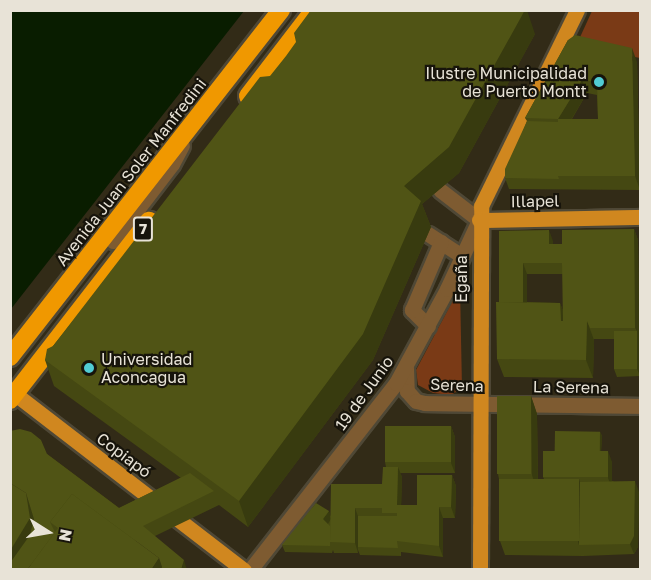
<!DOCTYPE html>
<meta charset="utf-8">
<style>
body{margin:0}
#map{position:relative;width:651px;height:580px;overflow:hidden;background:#322b17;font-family:"Golos Text",sans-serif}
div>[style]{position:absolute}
.green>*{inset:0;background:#7a3a16}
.water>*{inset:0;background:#091d00}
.roads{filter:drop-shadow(2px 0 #4f4836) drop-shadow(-2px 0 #4f4836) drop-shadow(0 2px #4f4836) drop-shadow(0 -2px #4f4836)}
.minor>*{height:15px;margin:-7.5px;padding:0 7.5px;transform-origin:7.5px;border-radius:7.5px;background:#7e5b31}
.major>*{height:15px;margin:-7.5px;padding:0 7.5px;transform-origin:7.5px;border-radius:7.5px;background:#d0871f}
.highway>*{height:18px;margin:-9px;padding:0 9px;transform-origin:9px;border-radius:9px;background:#f09800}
.wall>*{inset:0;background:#454812}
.shaded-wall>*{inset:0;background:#383b0f}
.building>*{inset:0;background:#505415;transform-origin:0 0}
.dots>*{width:16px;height:16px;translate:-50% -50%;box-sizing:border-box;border:3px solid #17140b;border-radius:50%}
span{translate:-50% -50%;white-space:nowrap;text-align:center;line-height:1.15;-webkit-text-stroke:4.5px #17140b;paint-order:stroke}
.shield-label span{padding:2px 4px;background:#17140b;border:2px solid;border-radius:4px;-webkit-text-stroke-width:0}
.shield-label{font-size:15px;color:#e8e3d7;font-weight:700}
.poi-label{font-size:16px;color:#e8e3d7}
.right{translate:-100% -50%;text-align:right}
.left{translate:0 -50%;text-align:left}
.street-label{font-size:16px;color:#e8e3d7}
.frame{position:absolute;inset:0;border:12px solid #e8e3d7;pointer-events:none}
.north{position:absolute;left:18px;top:502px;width:60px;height:60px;-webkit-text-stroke:4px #17140b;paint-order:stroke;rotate:101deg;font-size:16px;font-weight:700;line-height:24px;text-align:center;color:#e8e3d7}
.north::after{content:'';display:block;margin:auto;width:21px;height:27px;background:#e8e3d7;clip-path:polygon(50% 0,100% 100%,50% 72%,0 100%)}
</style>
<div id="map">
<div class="green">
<i style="clip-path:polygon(592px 11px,640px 11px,640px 58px,576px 46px)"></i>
<i style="clip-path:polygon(460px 287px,462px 388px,451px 395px,433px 393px,418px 385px,416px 370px)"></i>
</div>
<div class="water">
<i style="clip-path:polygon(11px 10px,244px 11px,11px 309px,10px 11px)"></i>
</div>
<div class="roads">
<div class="minor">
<i style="left:428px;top:234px;width:40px;rotate:32.9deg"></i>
<i style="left:113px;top:241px;width:97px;rotate:-52.5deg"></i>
<i style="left:172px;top:164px;width:21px;rotate:-62deg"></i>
<i style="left:428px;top:326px;width:23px;rotate:-135deg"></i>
<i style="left:412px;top:310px;width:74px;rotate:-66.9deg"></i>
<i style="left:406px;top:368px;width:23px;rotate:88deg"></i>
<i style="left:407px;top:391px;width:13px;rotate:48deg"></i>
<i style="left:416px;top:401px;width:9px;rotate:13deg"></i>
<i style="left:425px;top:403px;width:215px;rotate:0.8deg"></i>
<i style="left:250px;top:570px;width:237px;rotate:-52deg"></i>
<i style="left:396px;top:383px;width:107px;rotate:-61.5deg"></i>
<i style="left:447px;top:289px;width:76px;rotate:-65.1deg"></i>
<i style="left:479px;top:220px;width:49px;rotate:-142.4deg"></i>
</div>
<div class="major">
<i style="left:479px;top:220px;width:161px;rotate:-1.1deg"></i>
<i style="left:10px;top:390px;width:295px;rotate:37.6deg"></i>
<i style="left:480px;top:570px;width:364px;rotate:-89.8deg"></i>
<i style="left:481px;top:206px;width:218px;rotate:-63.9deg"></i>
</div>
<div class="highway">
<i style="left:248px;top:96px;width:108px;rotate:-52.5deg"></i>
<i style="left:10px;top:357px;width:440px;rotate:-52deg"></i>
<i style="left:10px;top:400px;width:227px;rotate:-52.2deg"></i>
</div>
</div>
<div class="wall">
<i style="clip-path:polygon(535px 34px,459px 173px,422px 204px,431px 227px,373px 360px,248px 527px,219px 505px,155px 536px,10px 570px,47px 454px,119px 508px,181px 478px,54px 386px,45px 360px,53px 346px,270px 76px)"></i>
<i style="clip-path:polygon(evenodd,568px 40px,637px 62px,640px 190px,509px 189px,505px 178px,527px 121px,525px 118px,568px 40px,587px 93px,597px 95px,598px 119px,572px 119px,587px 93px)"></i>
<i style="clip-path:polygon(evenodd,634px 229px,638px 240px,640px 376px,617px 377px,614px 369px,614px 339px,594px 339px,593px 378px,504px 377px,497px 359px,499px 302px,499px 231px,553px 241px,553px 244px,562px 244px,634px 229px,527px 274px,563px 274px,563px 311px,560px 303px,527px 302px,527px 274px)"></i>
<i style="clip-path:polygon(531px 396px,537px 414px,538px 479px,544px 479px,543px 477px,555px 451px,600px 432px,602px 436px,601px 451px,612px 462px,612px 481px,639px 492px,638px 547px,634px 554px,583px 556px,505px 555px,500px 541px,499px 479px,498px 474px)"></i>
<i style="clip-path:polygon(451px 426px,455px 437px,455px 473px,400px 473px,402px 477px,401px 505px,417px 505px,452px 475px,456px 486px,455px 518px,443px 518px,443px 557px,401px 552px,401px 556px,360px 555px,358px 550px,358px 553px,334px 553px,333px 550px,332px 553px,285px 552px,282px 545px,329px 511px,330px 516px,382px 484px,386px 467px,385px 462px)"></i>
</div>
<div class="shaded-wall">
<i style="clip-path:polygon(525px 10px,527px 10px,535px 34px,459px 173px,422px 204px,431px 227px,373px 360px,248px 527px,239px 501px,404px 186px)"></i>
<i style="clip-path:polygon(632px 48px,637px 62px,640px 190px,635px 176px)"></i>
<i style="clip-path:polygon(582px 80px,587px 93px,563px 133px,558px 119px)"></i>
<i style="clip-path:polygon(634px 229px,638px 240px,640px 376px,637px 369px,637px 331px,635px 328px)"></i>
<i style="clip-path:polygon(549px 230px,553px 241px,553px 255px,549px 244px)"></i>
<i style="clip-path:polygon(523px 263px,527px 274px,527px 320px,523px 310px)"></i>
<i style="clip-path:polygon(560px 303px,567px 321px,561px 321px)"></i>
<i style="clip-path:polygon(587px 321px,594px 340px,593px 378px,586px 360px)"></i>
<i style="clip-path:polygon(531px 396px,537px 414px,538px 494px,532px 475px)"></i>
<i style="clip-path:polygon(451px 426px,455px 437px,455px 473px,451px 463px)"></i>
<i style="clip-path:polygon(600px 432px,602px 436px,601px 456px,600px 453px)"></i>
<i style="clip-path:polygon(608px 451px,612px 462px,612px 489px,608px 478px)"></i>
<i style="clip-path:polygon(398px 467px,402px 477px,401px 516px,397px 505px)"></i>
<i style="clip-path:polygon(452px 475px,456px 486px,455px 518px,451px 507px)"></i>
<i style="clip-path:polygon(579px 479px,584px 493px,579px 545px,578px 542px)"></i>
<i style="clip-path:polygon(635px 481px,639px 492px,638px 547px,634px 554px,630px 544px)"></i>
<i style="clip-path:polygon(26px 493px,34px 515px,38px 541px,10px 570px,10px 551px)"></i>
<i style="clip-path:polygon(439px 507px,443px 518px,443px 557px,439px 546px)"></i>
<i style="clip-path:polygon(355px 508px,359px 519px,358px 547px,358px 553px,355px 543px)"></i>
<i style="clip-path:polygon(329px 511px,331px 519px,326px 527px,323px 519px)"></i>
<i style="clip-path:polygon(159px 558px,163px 570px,151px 570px)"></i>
<i style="clip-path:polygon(184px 560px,187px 570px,181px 570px)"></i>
</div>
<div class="building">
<i style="clip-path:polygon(311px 10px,525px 10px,449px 147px,404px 186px,421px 201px,363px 334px,239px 501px,45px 360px,47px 349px,53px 346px,260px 77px,270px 76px,286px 56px,296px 42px,294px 33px)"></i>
<i style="clip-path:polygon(575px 35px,632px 48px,635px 176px,558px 176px,558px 119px,598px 119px,597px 82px,582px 80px,558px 119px,525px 118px,568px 40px)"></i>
<i style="clip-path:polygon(527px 121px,558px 122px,558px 176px,559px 179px,505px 178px,505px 169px)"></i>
<i style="clip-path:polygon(634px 229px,635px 328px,590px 328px,587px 321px,563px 321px,562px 263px,523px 263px,523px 302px,499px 302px,499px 231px,549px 230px,549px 244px,562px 244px,562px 230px)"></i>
<i style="clip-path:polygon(496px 302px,560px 303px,561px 321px,587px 321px,586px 360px,497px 359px)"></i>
<i style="left:614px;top:331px;width:23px;height:38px"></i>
<i style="left:497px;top:396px;width:34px;height:78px"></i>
<i style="left:385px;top:426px;width:66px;height:36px"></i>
<i style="clip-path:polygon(20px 429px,31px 432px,41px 440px,47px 454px,119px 508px,190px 473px,214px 491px,143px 526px,184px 560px,181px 570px,161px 570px,162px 567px,159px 558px,72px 494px,50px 522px,55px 532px,27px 570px,10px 570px,10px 563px,30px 535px,34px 519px,26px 493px,10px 483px,10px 431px)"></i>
<i style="left:555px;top:431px;width:45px;height:20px;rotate:1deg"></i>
<i style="left:543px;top:451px;width:65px;height:26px"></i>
<i style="clip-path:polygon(383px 467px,398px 467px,397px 505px,417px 505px,417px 475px,452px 475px,451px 507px,439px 507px,439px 546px,397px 541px,397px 513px,382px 513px,382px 508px,355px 508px,355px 543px,330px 542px,331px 484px,382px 484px)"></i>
<i style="left:499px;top:479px;width:80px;height:62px"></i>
<i style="clip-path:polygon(635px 481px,634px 536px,630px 544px,579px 545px,580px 482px)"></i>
<i style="clip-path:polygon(10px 483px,26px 493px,30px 518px,10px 551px)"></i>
<i style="clip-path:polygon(72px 494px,159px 558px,151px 570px,27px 570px,58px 528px,50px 522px)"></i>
<i style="clip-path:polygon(316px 503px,329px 511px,323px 519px,330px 526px,330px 546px,282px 545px)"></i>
<i style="clip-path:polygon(358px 516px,397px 516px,397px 541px,398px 548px,358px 547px)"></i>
</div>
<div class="dots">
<i style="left:599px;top:82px;background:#51ccd4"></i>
<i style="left:89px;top:368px;background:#51ccd4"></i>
</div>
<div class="shield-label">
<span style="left:143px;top:229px">7</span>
</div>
<div class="poi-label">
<span class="right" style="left:587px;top:82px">Ilustre Municipalidad<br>de Puerto Montt</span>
<span class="left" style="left:101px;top:368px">Universidad<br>Aconcagua</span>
</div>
<div class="street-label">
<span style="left:131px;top:172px;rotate:-52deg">Avenida Juan Soler Manfredini</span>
<span style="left:535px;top:201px;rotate:-1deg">Illapel</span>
<span style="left:461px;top:279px;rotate:-90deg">Egaña</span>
<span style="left:457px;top:385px;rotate:2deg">Serena</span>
<span style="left:571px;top:387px;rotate:1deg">La Serena</span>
<span style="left:364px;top:393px;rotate:-54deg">19 de Junio</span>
<span style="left:124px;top:455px;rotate:37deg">Copiapó</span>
</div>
<div class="frame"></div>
<div class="north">N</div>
</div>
